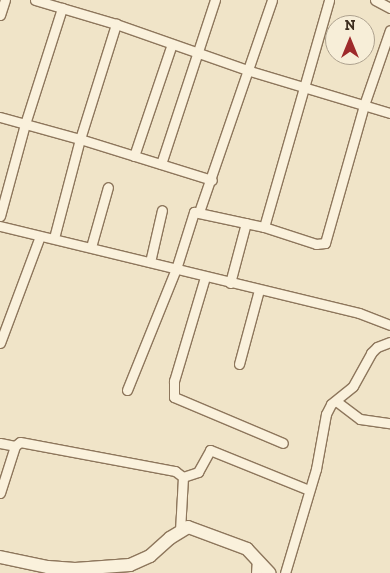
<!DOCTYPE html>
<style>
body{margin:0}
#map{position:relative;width:390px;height:573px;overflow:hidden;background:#f0e4c8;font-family:"Zilla Slab",serif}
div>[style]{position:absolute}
.roads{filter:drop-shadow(1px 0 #8d765c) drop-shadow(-1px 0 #8d765c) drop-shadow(0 1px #8d765c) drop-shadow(0 -1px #8d765c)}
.street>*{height:9px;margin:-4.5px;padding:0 4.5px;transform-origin:4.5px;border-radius:4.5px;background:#faf1dc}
.secondary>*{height:12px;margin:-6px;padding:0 6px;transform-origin:6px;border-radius:6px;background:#faf1dc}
span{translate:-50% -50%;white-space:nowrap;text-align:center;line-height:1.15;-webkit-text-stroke:5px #f7eed8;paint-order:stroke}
.north{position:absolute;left:325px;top:15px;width:50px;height:50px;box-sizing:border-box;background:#f7eed8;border:1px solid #ada18e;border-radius:50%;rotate:0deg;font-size:14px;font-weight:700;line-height:20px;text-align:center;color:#3d2e20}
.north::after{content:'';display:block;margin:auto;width:18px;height:22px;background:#9e2a2b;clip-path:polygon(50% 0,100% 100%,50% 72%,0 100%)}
</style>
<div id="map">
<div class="roads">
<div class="street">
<i style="left:35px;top:0;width:84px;rotate:16.5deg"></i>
<i style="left:375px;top:0;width:17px;rotate:28deg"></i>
<i style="left:0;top:15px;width:16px;rotate:-72deg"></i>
<i style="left:0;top:117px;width:83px;rotate:15.4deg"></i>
<i style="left:80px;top:139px;width:121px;rotate:-72.6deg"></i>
<i style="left:116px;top:24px;width:142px;rotate:19.3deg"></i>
<i style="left:250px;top:71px;width:146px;rotate:16.7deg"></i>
<i style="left:134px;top:156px;width:118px;rotate:-71.3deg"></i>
<i style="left:161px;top:164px;width:173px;rotate:-71.8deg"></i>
<i style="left:199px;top:212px;width:224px;rotate:-71deg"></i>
<i style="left:0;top:216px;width:95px;rotate:-74.8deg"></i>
<i style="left:25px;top:124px;width:122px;rotate:-72.3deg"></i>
<i style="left:0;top:226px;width:369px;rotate:13.6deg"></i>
<i style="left:359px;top:313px;width:33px;rotate:21deg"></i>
<i style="left:264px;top:227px;width:236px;rotate:-74deg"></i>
<i style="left:54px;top:238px;width:102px;rotate:-75.3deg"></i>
<i style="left:80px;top:139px;width:138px;rotate:17.3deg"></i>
<i style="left:91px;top:247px;width:62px;rotate:-74.2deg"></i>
<i style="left:150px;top:262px;width:53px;rotate:-77deg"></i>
<i style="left:205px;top:277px;width:109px;rotate:106.6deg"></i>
<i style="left:174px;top:381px;width:16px;rotate:90deg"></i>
<i style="left:174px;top:397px;width:118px;rotate:22.9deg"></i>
<i style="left:230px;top:283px;width:62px;rotate:-75.1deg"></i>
<i style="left:0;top:343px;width:114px;rotate:-69.5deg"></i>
<i style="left:239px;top:364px;width:77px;rotate:-74.9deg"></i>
<i style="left:127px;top:390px;width:131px;rotate:-68deg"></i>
<i style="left:176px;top:269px;width:60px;rotate:-72.5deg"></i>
<i style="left:194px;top:212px;width:72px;rotate:12.1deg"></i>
<i style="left:264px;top:227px;width:55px;rotate:18.1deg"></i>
<i style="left:316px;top:244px;width:9px;rotate:-6deg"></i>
<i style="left:325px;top:243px;width:143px;rotate:-74.2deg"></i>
<i style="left:364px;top:105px;width:79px;rotate:-70.9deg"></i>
<i style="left:336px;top:401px;width:30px;rotate:37deg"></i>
<i style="left:360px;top:419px;width:30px;rotate:8deg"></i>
<i style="left:0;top:443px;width:15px;rotate:11deg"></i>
<i style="left:183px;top:477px;width:16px;rotate:-18deg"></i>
<i style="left:198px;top:472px;width:25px;rotate:-61deg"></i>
<i style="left:210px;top:450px;width:107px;rotate:22deg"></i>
<i style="left:0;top:493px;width:49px;rotate:-72.3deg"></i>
<i style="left:15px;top:446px;width:6px;rotate:-39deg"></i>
<i style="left:20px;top:442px;width:158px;rotate:10.6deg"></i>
<i style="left:175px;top:471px;width:10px;rotate:37deg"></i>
<i style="left:183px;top:477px;width:54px;rotate:93.2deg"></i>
<i style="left:256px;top:573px;width:13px;rotate:-86deg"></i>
<i style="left:285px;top:573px;width:109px;rotate:-73.4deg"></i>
<i style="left:316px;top:469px;width:56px;rotate:-79.7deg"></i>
<i style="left:326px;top:414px;width:11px;rotate:-63deg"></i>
<i style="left:331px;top:404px;width:28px;rotate:-39deg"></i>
<i style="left:353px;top:386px;width:38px;rotate:-61deg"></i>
<i style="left:371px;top:353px;width:8px;rotate:-45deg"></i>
<i style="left:377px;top:347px;width:14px;rotate:-21deg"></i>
</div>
<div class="secondary">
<i style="left:0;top:557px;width:49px;rotate:11.8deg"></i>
<i style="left:48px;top:567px;width:27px;rotate:4deg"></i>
<i style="left:75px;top:569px;width:55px;rotate:-4.2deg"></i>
<i style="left:130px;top:565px;width:22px;rotate:-24deg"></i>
<i style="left:150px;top:556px;width:27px;rotate:-42deg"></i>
<i style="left:170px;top:538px;width:21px;rotate:-31deg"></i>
<i style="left:188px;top:527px;width:63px;rotate:20.4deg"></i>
<i style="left:247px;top:549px;width:33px;rotate:47deg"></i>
</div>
</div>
<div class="north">N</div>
</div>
